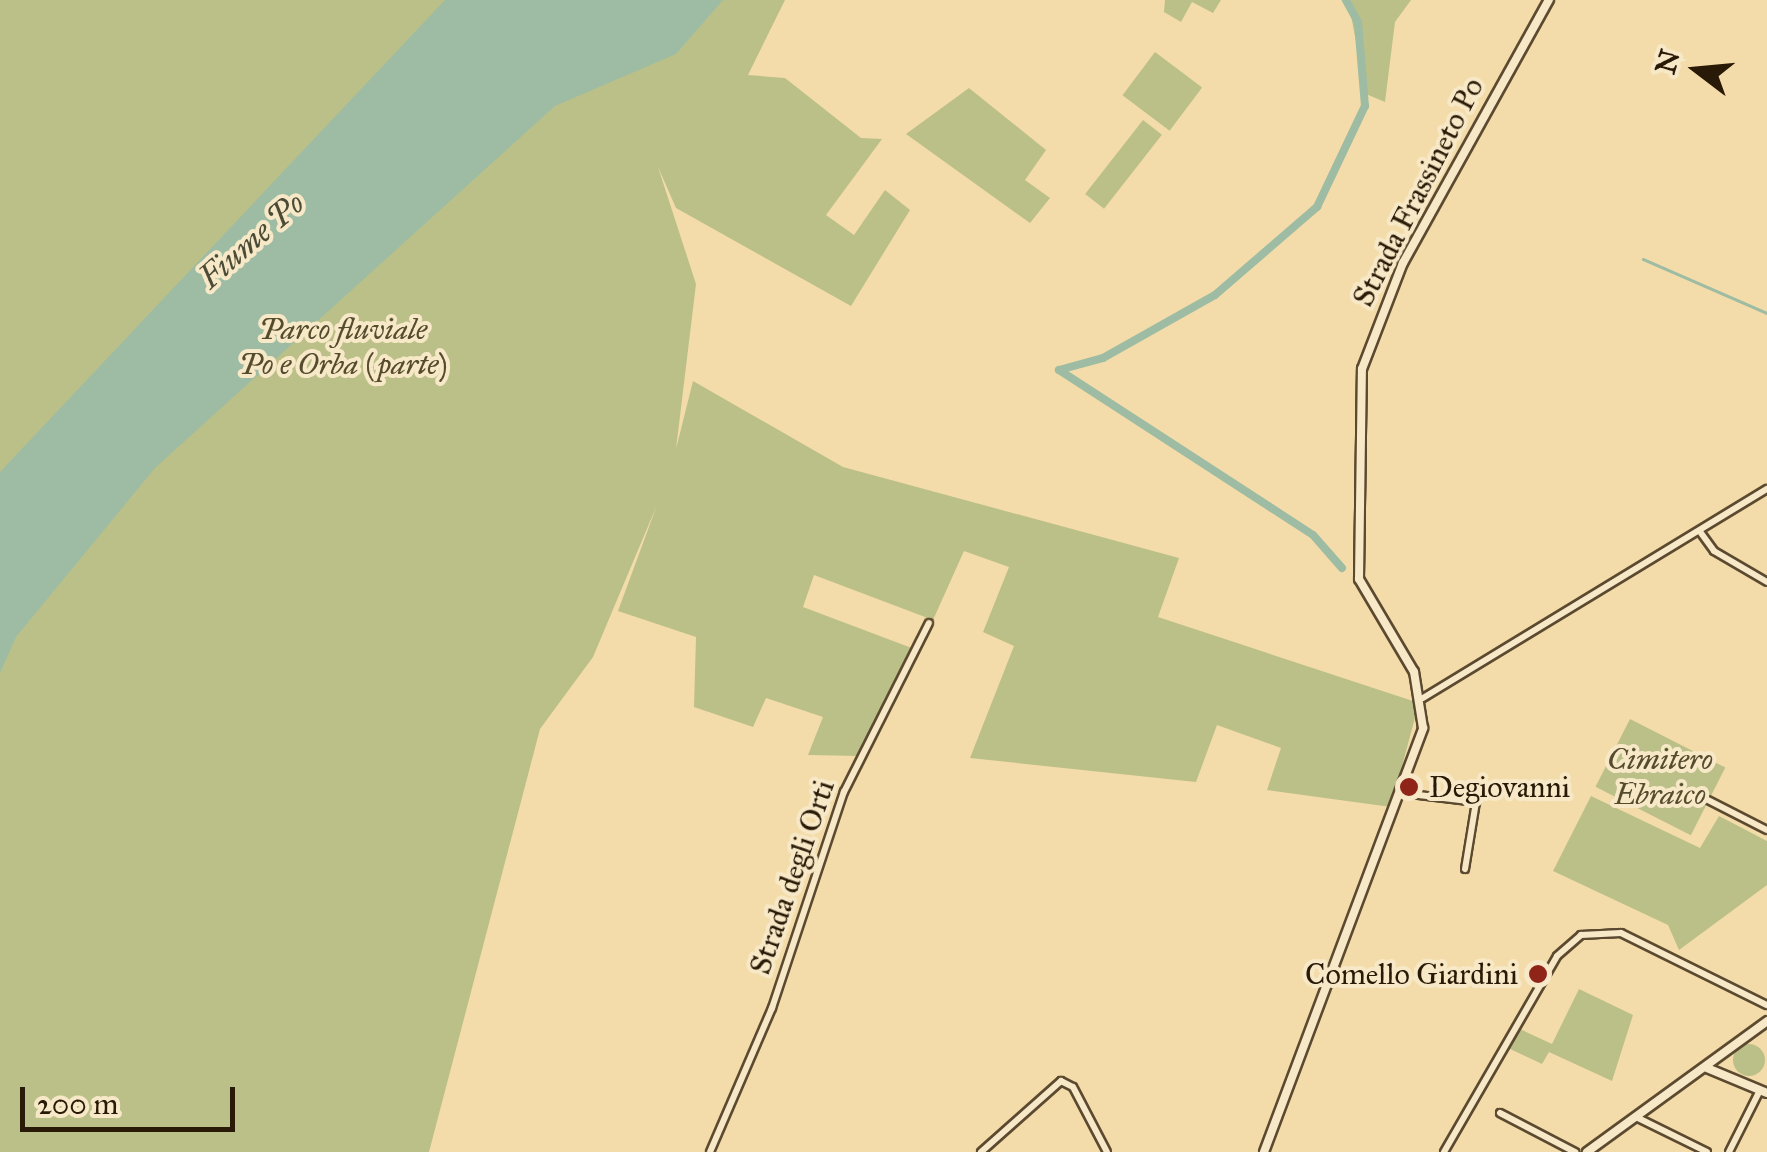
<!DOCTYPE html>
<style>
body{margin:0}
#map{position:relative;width:1767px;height:1152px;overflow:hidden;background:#f3dca9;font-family:"IM FELL Great Primer",serif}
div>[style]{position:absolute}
.green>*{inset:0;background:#bbc088;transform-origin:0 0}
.round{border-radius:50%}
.water>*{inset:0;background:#9dbca3}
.stream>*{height:2.5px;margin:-1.25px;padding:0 1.25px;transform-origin:1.25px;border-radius:1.25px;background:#9dbca3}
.canal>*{height:8px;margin:-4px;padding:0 4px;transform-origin:4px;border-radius:4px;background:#9dbca3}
.roads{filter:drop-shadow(2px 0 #5c4a30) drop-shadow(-2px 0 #5c4a30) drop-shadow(0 2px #5c4a30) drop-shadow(0 -2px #5c4a30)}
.minor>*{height:6px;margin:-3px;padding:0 3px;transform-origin:3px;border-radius:3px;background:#f7e8c7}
.tertiary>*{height:8px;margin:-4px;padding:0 4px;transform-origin:4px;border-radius:4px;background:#f7e8c7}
.secondary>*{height:8px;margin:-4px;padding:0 4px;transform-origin:4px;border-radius:4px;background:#f7e8c7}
.dots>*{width:28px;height:28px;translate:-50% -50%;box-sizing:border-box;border:5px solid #f7e8c7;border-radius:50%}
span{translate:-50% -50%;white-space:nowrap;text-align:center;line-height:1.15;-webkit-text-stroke:8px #f7e8c7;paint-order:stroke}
.street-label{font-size:30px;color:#291a07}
.park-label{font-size:30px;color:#554c2e;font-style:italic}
.poi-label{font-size:30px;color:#291a07}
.left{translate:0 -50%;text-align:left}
.right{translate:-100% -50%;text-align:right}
.water-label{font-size:32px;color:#4c4b36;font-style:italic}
.north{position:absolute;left:1647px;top:20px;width:100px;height:100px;-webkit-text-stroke:8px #f7e8c7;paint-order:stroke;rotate:286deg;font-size:28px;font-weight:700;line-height:40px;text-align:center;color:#291a07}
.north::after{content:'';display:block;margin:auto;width:35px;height:45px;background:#291a07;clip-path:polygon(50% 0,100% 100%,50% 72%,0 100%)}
.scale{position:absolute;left:20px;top:1087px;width:215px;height:45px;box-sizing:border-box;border:5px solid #291a07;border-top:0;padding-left:12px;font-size:30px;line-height:35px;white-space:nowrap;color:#291a07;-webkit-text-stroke:8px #f7e8c7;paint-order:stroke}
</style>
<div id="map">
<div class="green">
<i style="clip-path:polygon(0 0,785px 0,748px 75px,785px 78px,861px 138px,882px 139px,826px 215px,854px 235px,885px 190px,910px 210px,851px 306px,676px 208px,658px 167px,696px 284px,676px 449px,693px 381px,843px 467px,1179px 558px,1158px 617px,1419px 703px,1391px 807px,1267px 790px,1281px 748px,1217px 725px,1196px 782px,970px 758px,1014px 646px,983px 632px,1009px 567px,964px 551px,933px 620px,814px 575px,803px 607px,917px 650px,860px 756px,808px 755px,823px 717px,766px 698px,753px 727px,694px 707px,696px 637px,618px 611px,657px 505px,593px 657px,540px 729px,429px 1152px,0 1152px)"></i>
<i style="clip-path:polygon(1165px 0,1221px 0,1213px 13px,1192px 2px,1181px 22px,1164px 12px)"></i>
<i style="clip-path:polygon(1348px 0,1411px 0,1395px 22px,1385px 102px,1366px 94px)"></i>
<i style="left:1155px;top:52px;width:59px;height:54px;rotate:37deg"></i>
<i style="clip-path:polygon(969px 88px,1046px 150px,1025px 180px,1050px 198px,1030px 223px,906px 134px)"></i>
<i style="left:1143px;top:120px;width:24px;height:94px;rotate:38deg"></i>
<i style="left:1630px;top:719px;width:107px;height:76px;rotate:27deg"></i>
<i style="clip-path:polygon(1591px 796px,1700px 848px,1719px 816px,1767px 841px,1767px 885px,1679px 950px,1668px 925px,1553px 871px)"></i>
<i style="clip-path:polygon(1579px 989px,1633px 1015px,1612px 1081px,1549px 1052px,1542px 1064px,1508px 1048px,1520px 1029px,1552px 1044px)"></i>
<i class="round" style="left:1733px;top:1044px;width:32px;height:32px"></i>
</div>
<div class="water">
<i style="clip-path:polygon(445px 0,723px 0,676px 54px,555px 106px,155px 468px,16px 637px,0 673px,0 472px)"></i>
</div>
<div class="stream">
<i style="left:1643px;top:259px;width:135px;rotate:23.5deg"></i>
</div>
<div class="canal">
<i style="left:1342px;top:568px;width:44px;rotate:-131.3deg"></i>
<i style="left:1313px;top:535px;width:303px;rotate:-147deg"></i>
<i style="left:1059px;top:370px;width:46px;rotate:-15.3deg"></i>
<i style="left:1103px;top:358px;width:129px;rotate:-29.4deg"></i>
<i style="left:1215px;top:295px;width:135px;rotate:-40.8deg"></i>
<i style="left:1317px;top:207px;width:112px;rotate:-64.6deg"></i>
<i style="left:1365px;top:106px;width:84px;rotate:-94.8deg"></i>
<i style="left:1358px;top:22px;width:25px;rotate:-119deg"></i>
</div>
<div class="roads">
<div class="minor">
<i style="left:1701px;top:533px;width:22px;rotate:54deg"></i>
<i style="left:1714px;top:551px;width:61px;rotate:30.3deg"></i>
<i style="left:1423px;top:698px;width:403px;rotate:-31.3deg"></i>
<i style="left:1402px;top:793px;width:75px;rotate:6.9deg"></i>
<i style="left:1476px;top:802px;width:68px;rotate:99.3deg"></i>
<i style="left:1708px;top:800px;width:66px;rotate:27deg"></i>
<i style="left:1500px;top:1113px;width:85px;rotate:27.5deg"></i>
<i style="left:1636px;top:1117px;width:79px;rotate:26.2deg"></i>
<i style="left:710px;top:1152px;width:157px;rotate:-66.7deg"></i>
<i style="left:772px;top:1008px;width:228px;rotate:-71.6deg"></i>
<i style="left:844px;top:792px;width:189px;rotate:-63.3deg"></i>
<i style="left:981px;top:1152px;width:107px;rotate:-41.6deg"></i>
<i style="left:1061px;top:1081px;width:13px;rotate:27deg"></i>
<i style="left:1073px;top:1087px;width:73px;rotate:62.4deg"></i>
<i style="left:1444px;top:1152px;width:226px;rotate:-60deg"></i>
<i style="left:1557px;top:956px;width:32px;rotate:-41deg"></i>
<i style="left:1581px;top:935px;width:40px;rotate:-2.9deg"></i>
<i style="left:1621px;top:933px;width:163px;rotate:26.3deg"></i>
<i style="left:1729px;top:1152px;width:69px;rotate:-63.4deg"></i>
</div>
<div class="tertiary">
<i style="left:1264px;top:1152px;width:453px;rotate:-69.4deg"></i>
<i style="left:1423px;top:728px;width:57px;rotate:-99.1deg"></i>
<i style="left:1414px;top:672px;width:108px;rotate:-120.6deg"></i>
<i style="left:1359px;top:579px;width:210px;rotate:-89.2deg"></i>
<i style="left:1362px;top:369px;width:114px;rotate:-68.9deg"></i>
<i style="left:1403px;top:263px;width:301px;rotate:-61deg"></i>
</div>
<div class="secondary">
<i style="left:1707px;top:1068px;width:65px;rotate:22.6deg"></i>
<i style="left:1587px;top:1152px;width:223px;rotate:-36deg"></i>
</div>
</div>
<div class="dots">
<i style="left:1409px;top:787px;background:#8f2418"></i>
<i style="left:1538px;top:974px;background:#8f2418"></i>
</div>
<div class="street-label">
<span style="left:1418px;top:192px;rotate:-63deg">Strada Frassineto Po</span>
<span style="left:792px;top:877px;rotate:-71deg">Strada degli Orti</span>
</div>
<div class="park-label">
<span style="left:343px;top:346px">Parco fluviale<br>Po e Orba (parte)</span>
<span style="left:1660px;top:776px">Cimitero<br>Ebraico</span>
</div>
<div class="poi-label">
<span class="left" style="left:1429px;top:787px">Degiovanni</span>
<span class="right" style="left:1518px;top:974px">Comello Giardini</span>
</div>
<div class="water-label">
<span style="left:252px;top:241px;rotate:-41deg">Fiume Po</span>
</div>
<div class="north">N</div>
<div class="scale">200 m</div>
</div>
